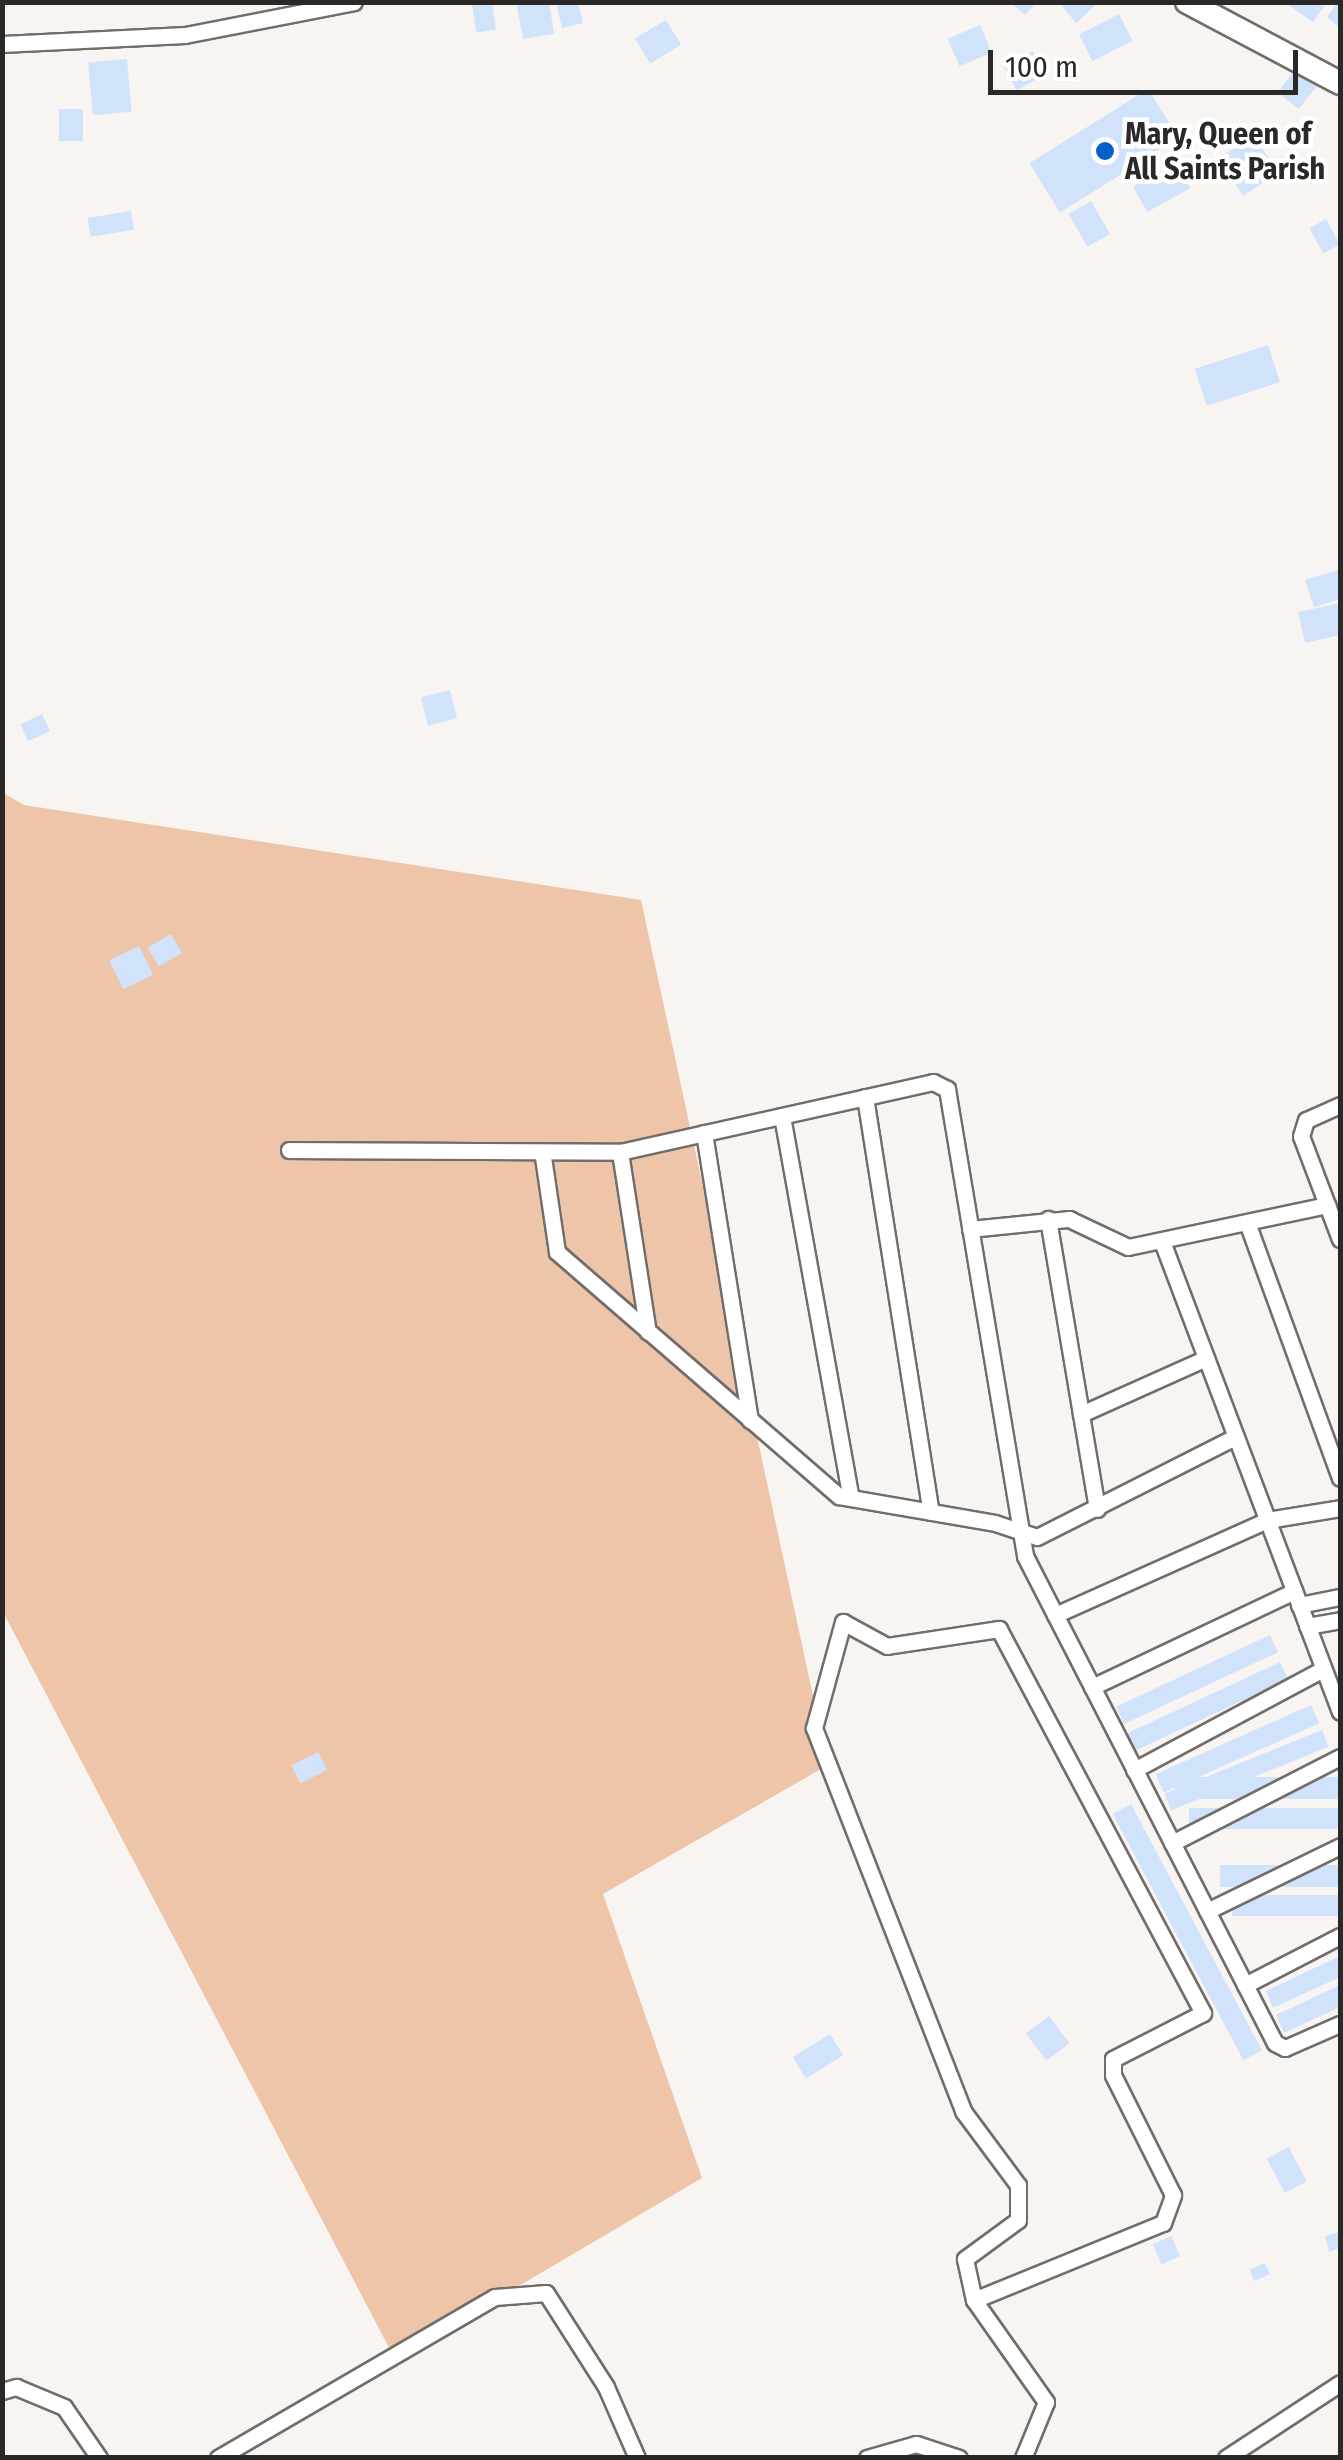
<!DOCTYPE html>
<style>
body{margin:0}
#map{position:relative;width:1343px;height:2460px;overflow:hidden;background:#f8f4f1;font-family:"Fira Sans Condensed",sans-serif}
div>[style]{position:absolute}
.green>*{inset:0;background:#efc5a9}
.building>*{inset:0;background:#d1e3fb;transform-origin:0 0}
.roads{filter:drop-shadow(2px 0 #716d6a) drop-shadow(-2px 0 #716d6a) drop-shadow(0 2px #716d6a) drop-shadow(0 -2px #716d6a)}
.street>*{height:15px;margin:-7.5px;padding:0 7.5px;transform-origin:7.5px;border-radius:7.5px;background:#fff}
.secondary>*{height:22px;margin:-11px;padding:0 11px;transform-origin:11px;border-radius:11px;background:#fff}
.dots>*{width:28px;height:28px;translate:-50% -50%;box-sizing:border-box;border:5px solid #fff;border-radius:50%}
span{translate:-50% -50%;white-space:nowrap;text-align:center;line-height:1.15;-webkit-text-stroke:9px #fff;paint-order:stroke}
.poi-label{font-size:30px;color:#2a2927;font-weight:700}
.left{translate:0 -50%;text-align:left}
.frame{position:absolute;inset:0;border:5px solid #2a2927;pointer-events:none}
.scale{position:absolute;left:988px;top:50px;width:310px;height:45px;box-sizing:border-box;border:5px solid #2a2927;border-top:0;padding-left:12px;font-size:30px;line-height:35px;white-space:nowrap;color:#2a2927;-webkit-text-stroke:8px #fff;paint-order:stroke}
</style>
<div id="map">
<div class="green">
<i style="clip-path:polygon(2px 792px,24px 805px,641px 900px,828px 1765px,603px 1894px,702px 2178px,395px 2359px,3px 1612px)"></i>
</div>
<div class="building">
<i style="left:492px;top:2px;width:28px;height:20px;rotate:82deg"></i>
<i style="clip-path:polygon(516px 2px,549px 2px,554px 34px,523px 39px)"></i>
<i style="clip-path:polygon(556px 2px,578px 2px,583px 23px,562px 28px)"></i>
<i style="clip-path:polygon(1010px 2px,1037px 2px,1025px 15px)"></i>
<i style="clip-path:polygon(1059px 2px,1099px 2px,1076px 23px)"></i>
<i style="clip-path:polygon(1284px 2px,1327px 2px,1313px 22px)"></i>
<i style="clip-path:polygon(1338px 2px,1340px 2px,1340px 28px,1327px 17px)"></i>
<i style="left:1119px;top:14px;width:30px;height:45px;rotate:63deg"></i>
<i style="left:666px;top:20px;width:29px;height:36px;rotate:59deg"></i>
<i style="left:980px;top:25px;width:30px;height:35px;rotate:67deg"></i>
<i style="left:1033px;top:51px;width:27px;height:33px;rotate:62deg"></i>
<i style="left:127px;top:59px;width:53px;height:39px;rotate:85deg"></i>
<i style="left:1297px;top:68px;width:27px;height:31px;rotate:39deg"></i>
<i style="left:1148px;top:89px;width:58px;height:140px;rotate:58deg"></i>
<i style="left:59px;top:109px;width:24px;height:32px"></i>
<i style="left:1253px;top:135px;width:45px;height:42px;rotate:56deg"></i>
<i style="left:1176px;top:163px;width:29px;height:49px;rotate:61deg"></i>
<i style="left:1091px;top:201px;width:38px;height:26px;rotate:60deg"></i>
<i style="left:131px;top:211px;width:19px;height:44px;rotate:81deg"></i>
<i style="left:1326px;top:219px;width:29px;height:19px;rotate:61deg"></i>
<i style="left:1268px;top:345px;width:39px;height:77px;rotate:72deg"></i>
<i style="clip-path:polygon(1338px 570px,1340px 599px,1314px 607px,1305px 580px)"></i>
<i style="clip-path:polygon(1340px 603px,1340px 635px,1305px 643px,1298px 612px)"></i>
<i style="left:450px;top:690px;width:29px;height:30px;rotate:76deg"></i>
<i style="left:42px;top:714px;width:19px;height:24px;rotate:65deg"></i>
<i style="left:171px;top:934px;width:22px;height:27px;rotate:60deg"></i>
<i style="left:139px;top:946px;width:32px;height:33px;rotate:64deg"></i>
<i style="left:1270px;top:1635px;width:19px;height:170px;rotate:65deg"></i>
<i style="left:1280px;top:1662px;width:19px;height:169px;rotate:65deg"></i>
<i style="left:1311px;top:1705px;width:20px;height:170px;rotate:66deg"></i>
<i style="left:1322px;top:1730px;width:18px;height:170px;rotate:68deg"></i>
<i style="left:318px;top:1752px;width:20px;height:30px;rotate:63deg"></i>
<i style="left:1340px;top:1777px;width:22px;height:165px;rotate:90deg"></i>
<i style="left:1131px;top:1804px;width:279px;height:21px;rotate:62deg"></i>
<i style="left:1340px;top:1808px;width:21px;height:151px;rotate:90deg"></i>
<i style="left:1340px;top:1865px;width:22px;height:120px;rotate:90deg"></i>
<i style="left:1340px;top:1895px;width:21px;height:108px;rotate:90deg"></i>
<i style="clip-path:polygon(1340px 1956px,1340px 1977px,1273px 2008px,1266px 1991px)"></i>
<i style="clip-path:polygon(1340px 1985px,1340px 2007px,1284px 2033px,1276px 2015px)"></i>
<i style="left:1049px;top:2016px;width:34px;height:29px;rotate:53deg"></i>
<i style="left:830px;top:2034px;width:25px;height:44px;rotate:58deg"></i>
<i style="left:1289px;top:2147px;width:39px;height:25px;rotate:63deg"></i>
<i style="clip-path:polygon(1340px 2232px,1340px 2248px,1329px 2252px,1325px 2236px)"></i>
<i style="left:1171px;top:2236px;width:22px;height:20px;rotate:66deg"></i>
<i style="left:1265px;top:2263px;width:12px;height:17px;rotate:66deg"></i>
</div>
<div class="roads">
<div class="street">
<i style="left:2px;top:44px;width:183px;rotate:-2.8deg"></i>
<i style="left:185px;top:35px;width:172px;rotate:-11deg"></i>
<i style="left:865px;top:1097px;width:420px;rotate:81deg"></i>
<i style="left:1340px;top:1105px;width:37px;rotate:156deg"></i>
<i style="left:1306px;top:1120px;width:17px;rotate:107deg"></i>
<i style="left:1301px;top:1136px;width:110px;rotate:69.3deg"></i>
<i style="left:782px;top:1116px;width:388px;rotate:79.8deg"></i>
<i style="left:704px;top:1133px;width:291px;rotate:80.9deg"></i>
<i style="left:289px;top:1150px;width:331px;rotate:0.3deg"></i>
<i style="left:620px;top:1152px;width:321px;rotate:-12.6deg"></i>
<i style="left:933px;top:1082px;width:16px;rotate:27deg"></i>
<i style="left:947px;top:1089px;width:473px;rotate:80.5deg"></i>
<i style="left:1025px;top:1556px;width:547px;rotate:62.83deg"></i>
<i style="left:1275px;top:2043px;width:11px;rotate:27deg"></i>
<i style="left:1285px;top:2048px;width:60px;rotate:-23.6deg"></i>
<i style="left:620px;top:1152px;width:182px;rotate:81.2deg"></i>
<i style="left:543px;top:1157px;width:96px;rotate:81.6deg"></i>
<i style="left:557px;top:1252px;width:373px;rotate:40.9deg"></i>
<i style="left:839px;top:1496px;width:158px;rotate:9.8deg"></i>
<i style="left:995px;top:1523px;width:44px;rotate:18.4deg"></i>
<i style="left:1037px;top:1537px;width:222px;rotate:-26.8deg"></i>
<i style="left:1048px;top:1219px;width:294px;rotate:80.4deg"></i>
<i style="left:1248px;top:1225px;width:269px;rotate:70deg"></i>
<i style="left:970px;top:1229px;width:100px;rotate:-5.8deg"></i>
<i style="left:1069px;top:1219px;width:65px;rotate:25.4deg"></i>
<i style="left:1128px;top:1247px;width:204px;rotate:-11.9deg"></i>
<i style="left:1163px;top:1244px;width:500px;rotate:69.28deg"></i>
<i style="left:1081px;top:1414px;width:137px;rotate:-24.1deg"></i>
<i style="left:1299px;top:1605px;width:42px;rotate:-11deg"></i>
<i style="left:1055px;top:1615px;width:232px;rotate:-24.1deg"></i>
<i style="left:1267px;top:1520px;width:74px;rotate:-9.3deg"></i>
<i style="left:1307px;top:1626px;width:34px;rotate:-10deg"></i>
<i style="left:1092px;top:1687px;width:224px;rotate:-25.4deg"></i>
<i style="left:1134px;top:1770px;width:214px;rotate:-28.1deg"></i>
<i style="left:1172px;top:1843px;width:189px;rotate:-27.1deg"></i>
<i style="left:1207px;top:1911px;width:148px;rotate:-26deg"></i>
<i style="left:1245px;top:1985px;width:107px;rotate:-27.3deg"></i>
<i style="left:974px;top:2300px;width:204px;rotate:-22.2deg"></i>
<i style="left:1163px;top:2223px;width:30px;rotate:-70deg"></i>
<i style="left:1173px;top:2195px;width:134px;rotate:-116.6deg"></i>
<i style="left:1113px;top:2075px;width:16px;rotate:-90deg"></i>
<i style="left:1113px;top:2059px;width:101px;rotate:-27.1deg"></i>
<i style="left:1203px;top:2013px;width:435px;rotate:-118deg"></i>
<i style="left:999px;top:1629px;width:113px;rotate:171.4deg"></i>
<i style="left:887px;top:1646px;width:50px;rotate:-151.4deg"></i>
<i style="left:843px;top:1622px;width:110px;rotate:105.3deg"></i>
<i style="left:814px;top:1728px;width:411px;rotate:68.7deg"></i>
<i style="left:963px;top:2111px;width:92px;rotate:53.4deg"></i>
<i style="left:1018px;top:2185px;width:35px;rotate:90deg"></i>
<i style="left:1018px;top:2220px;width:66px;rotate:143.7deg"></i>
<i style="left:965px;top:2259px;width:42px;rotate:77.6deg"></i>
<i style="left:974px;top:2300px;width:125px;rotate:54.8deg"></i>
<i style="left:1046px;top:2402px;width:61px;rotate:112.3deg"></i>
<i style="left:2px;top:2391px;width:15px;rotate:-16deg"></i>
<i style="left:16px;top:2387px;width:52px;rotate:22.6deg"></i>
<i style="left:64px;top:2407px;width:62px;rotate:55.5deg"></i>
<i style="left:218px;top:2458px;width:320px;rotate:-30.2deg"></i>
<i style="left:495px;top:2297px;width:51px;rotate:-4.5deg"></i>
<i style="left:546px;top:2293px;width:112px;rotate:57.4deg"></i>
<i style="left:606px;top:2387px;width:77px;rotate:66.4deg"></i>
<i style="left:867px;top:2458px;width:51px;rotate:-15.9deg"></i>
<i style="left:916px;top:2444px;width:45px;rotate:18deg"></i>
<i style="left:1226px;top:2458px;width:136px;rotate:-33.3deg"></i>
</div>
<div class="secondary">
<i style="left:1187px;top:2px;width:173px;rotate:27.9deg"></i>
</div>
</div>
<div class="dots">
<i style="left:1105px;top:151px;background:#0561ca"></i>
</div>
<div class="poi-label">
<span class="left" style="left:1125px;top:151px">Mary, Queen of<br>All Saints Parish</span>
</div>
<div class="frame"></div>
<div class="scale">100 m</div>
</div>
